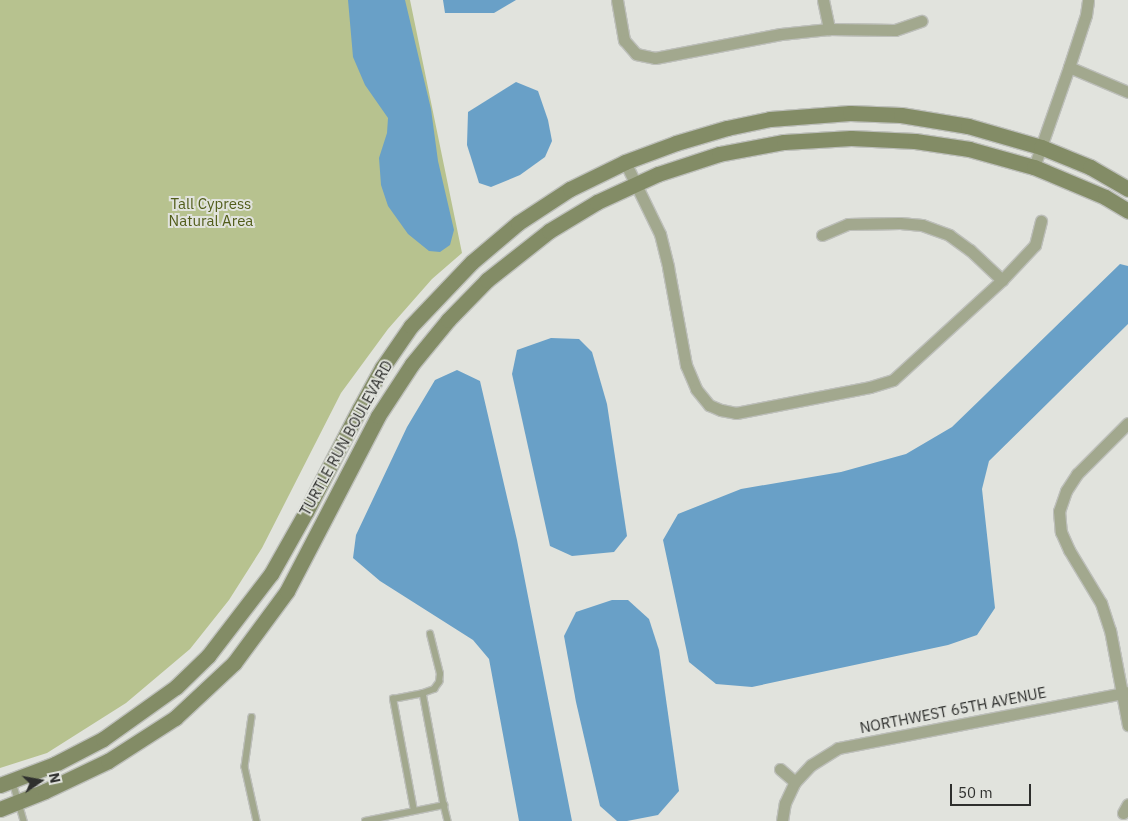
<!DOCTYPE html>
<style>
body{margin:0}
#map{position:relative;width:1128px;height:821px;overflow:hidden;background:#e1e3dd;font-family:"IBM Plex Sans",sans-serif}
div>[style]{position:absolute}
.green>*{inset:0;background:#b7c28f}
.water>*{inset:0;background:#69a0c7}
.roads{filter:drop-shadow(1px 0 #bdbfba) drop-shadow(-1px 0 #bdbfba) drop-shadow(0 1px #bdbfba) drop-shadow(0 -1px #bdbfba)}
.lane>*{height:5.5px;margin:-2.75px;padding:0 2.75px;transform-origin:2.75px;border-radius:2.75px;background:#a2a88e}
.street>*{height:11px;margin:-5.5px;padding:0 5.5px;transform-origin:5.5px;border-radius:5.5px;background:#a2a88e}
.secondary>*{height:15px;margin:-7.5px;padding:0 7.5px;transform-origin:7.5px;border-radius:7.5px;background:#838c66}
span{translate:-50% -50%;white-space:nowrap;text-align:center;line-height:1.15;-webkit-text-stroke:4px #e1e3dd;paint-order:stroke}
.park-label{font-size:15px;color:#515c1a}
.street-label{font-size:15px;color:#2e2f2d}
.north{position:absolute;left:15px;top:756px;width:50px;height:50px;-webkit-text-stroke:4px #e1e3dd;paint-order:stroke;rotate:78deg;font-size:14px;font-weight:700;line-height:20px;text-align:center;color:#2e2f2d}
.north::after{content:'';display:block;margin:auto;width:18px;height:22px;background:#2e2f2d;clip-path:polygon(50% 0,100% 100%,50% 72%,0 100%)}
.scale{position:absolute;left:950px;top:784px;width:81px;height:22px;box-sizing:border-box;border:2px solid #2e2f2d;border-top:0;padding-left:6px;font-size:15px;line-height:18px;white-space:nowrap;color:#2e2f2d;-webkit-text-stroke:4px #e1e3dd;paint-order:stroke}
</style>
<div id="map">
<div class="green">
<i style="clip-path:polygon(0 0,410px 0,462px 253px,432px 279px,388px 329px,341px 393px,262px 548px,229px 600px,190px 649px,126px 703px,47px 753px,0 768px)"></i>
</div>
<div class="water">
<i style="clip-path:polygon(348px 0,405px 0,431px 109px,438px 161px,454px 230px,450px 245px,440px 252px,429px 251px,408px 234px,388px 206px,381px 185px,379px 158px,387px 133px,388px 118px,365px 85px,353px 57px)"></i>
<i style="clip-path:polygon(443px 0,516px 0,494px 13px,445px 13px)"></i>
<i style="clip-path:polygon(516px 82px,538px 91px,548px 120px,552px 141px,545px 157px,520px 175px,491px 187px,479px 183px,467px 145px,468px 112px)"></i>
<i style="clip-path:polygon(1120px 264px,1128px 266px,1128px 324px,989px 461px,982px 489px,995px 608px,977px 635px,948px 645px,752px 687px,716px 684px,689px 662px,663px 540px,678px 514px,741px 489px,841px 472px,906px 454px,952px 427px)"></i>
<i style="clip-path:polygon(551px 338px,579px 339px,592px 352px,607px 404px,627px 536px,614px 552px,572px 556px,550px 546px,512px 374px,517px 350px)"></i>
<i style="clip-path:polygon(457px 370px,480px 381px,517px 540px,572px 821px,519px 821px,489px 659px,473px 640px,380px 581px,353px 558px,356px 535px,407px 427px,435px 380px)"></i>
<i style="clip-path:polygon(612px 600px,628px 600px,649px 619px,659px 650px,679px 791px,658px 815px,627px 821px,617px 821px,600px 806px,576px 702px,564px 636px,576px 612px)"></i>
</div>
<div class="roads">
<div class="lane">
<i style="left:423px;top:693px;width:114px;rotate:79.4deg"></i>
<i style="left:252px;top:717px;width:50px;rotate:98deg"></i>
<i style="left:245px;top:767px;width:55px;rotate:77.5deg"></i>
<i style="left:13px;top:782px;width:41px;rotate:74.2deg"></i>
<i style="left:414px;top:811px;width:114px;rotate:-100.6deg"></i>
<i style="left:393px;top:699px;width:31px;rotate:-11deg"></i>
<i style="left:423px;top:693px;width:12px;rotate:-20deg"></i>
<i style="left:434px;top:689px;width:9px;rotate:-54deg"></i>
<i style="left:439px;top:682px;width:8px;rotate:-83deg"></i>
<i style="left:440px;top:674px;width:41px;rotate:-104deg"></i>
<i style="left:365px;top:821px;width:81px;rotate:-11.4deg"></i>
<i style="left:444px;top:805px;width:16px;rotate:76deg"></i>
</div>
<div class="street">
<i style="left:617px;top:0;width:41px;rotate:80.1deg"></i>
<i style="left:624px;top:40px;width:18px;rotate:49deg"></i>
<i style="left:636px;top:54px;width:19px;rotate:12deg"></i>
<i style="left:655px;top:58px;width:128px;rotate:-10.8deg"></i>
<i style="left:781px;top:34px;width:48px;rotate:-5.9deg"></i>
<i style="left:829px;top:29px;width:66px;rotate:0.9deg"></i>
<i style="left:895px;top:30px;width:28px;rotate:-19deg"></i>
<i style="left:823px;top:0;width:30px;rotate:78deg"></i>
<i style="left:1069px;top:67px;width:64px;rotate:23deg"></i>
<i style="left:625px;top:162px;width:80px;rotate:64.1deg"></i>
<i style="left:660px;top:234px;width:34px;rotate:76deg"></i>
<i style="left:668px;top:267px;width:100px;rotate:79.6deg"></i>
<i style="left:686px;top:365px;width:26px;rotate:67deg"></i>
<i style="left:696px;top:389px;width:21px;rotate:51deg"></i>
<i style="left:709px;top:405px;width:13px;rotate:23deg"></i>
<i style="left:721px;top:410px;width:15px;rotate:11deg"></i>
<i style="left:736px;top:413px;width:136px;rotate:-11deg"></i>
<i style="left:870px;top:387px;width:24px;rotate:-17deg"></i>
<i style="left:893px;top:380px;width:148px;rotate:-42.5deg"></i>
<i style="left:1002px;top:280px;width:48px;rotate:-46.7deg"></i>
<i style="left:1035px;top:245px;width:25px;rotate:-76deg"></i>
<i style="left:1034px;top:167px;width:106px;rotate:-70.7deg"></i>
<i style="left:1069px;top:67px;width:55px;rotate:-71.9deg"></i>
<i style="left:1086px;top:15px;width:15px;rotate:-82deg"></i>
<i style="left:822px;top:235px;width:28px;rotate:-23deg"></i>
<i style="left:848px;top:224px;width:52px;rotate:-1.1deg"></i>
<i style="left:900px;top:223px;width:22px;rotate:5deg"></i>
<i style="left:922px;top:225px;width:29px;rotate:20deg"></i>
<i style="left:949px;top:235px;width:26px;rotate:36deg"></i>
<i style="left:970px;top:250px;width:44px;rotate:43.2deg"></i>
<i style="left:1128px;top:423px;width:72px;rotate:135deg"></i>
<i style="left:1077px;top:474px;width:20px;rotate:123deg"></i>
<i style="left:1066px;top:491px;width:21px;rotate:109deg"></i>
<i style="left:1059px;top:511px;width:21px;rotate:85deg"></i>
<i style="left:1061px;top:532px;width:20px;rotate:66deg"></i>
<i style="left:1069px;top:550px;width:62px;rotate:58.9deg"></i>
<i style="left:1101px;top:603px;width:28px;rotate:72deg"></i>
<i style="left:1110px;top:630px;width:97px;rotate:79.3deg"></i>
<i style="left:780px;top:769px;width:20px;rotate:41deg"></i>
<i style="left:1123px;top:813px;width:10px;rotate:-61deg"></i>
<i style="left:782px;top:821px;width:18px;rotate:-81deg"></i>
<i style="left:785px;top:803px;width:23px;rotate:-65deg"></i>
<i style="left:795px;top:782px;width:23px;rotate:-47deg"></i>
<i style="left:811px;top:765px;width:32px;rotate:-32deg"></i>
<i style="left:838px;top:748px;width:295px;rotate:-10.9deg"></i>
</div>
<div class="secondary">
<i style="left:0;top:785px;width:59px;rotate:-20.9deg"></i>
<i style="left:55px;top:764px;width:54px;rotate:-27.5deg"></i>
<i style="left:103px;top:739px;width:90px;rotate:-35.5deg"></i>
<i style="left:176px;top:687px;width:45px;rotate:-44.1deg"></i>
<i style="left:208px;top:656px;width:103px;rotate:-52.5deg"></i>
<i style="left:271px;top:574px;width:71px;rotate:-60.6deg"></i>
<i style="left:306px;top:512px;width:117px;rotate:-62.6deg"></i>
<i style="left:360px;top:408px;width:46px;rotate:-61.2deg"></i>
<i style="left:382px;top:368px;width:51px;rotate:-55.4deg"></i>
<i style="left:411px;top:326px;width:88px;rotate:-46.4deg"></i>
<i style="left:472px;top:262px;width:60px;rotate:-40.3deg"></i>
<i style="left:518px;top:223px;width:62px;rotate:-33.2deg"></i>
<i style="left:570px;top:189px;width:61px;rotate:-26.1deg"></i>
<i style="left:625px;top:162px;width:54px;rotate:-20.4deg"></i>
<i style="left:676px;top:143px;width:53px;rotate:-16.4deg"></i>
<i style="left:727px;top:128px;width:44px;rotate:-11.8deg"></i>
<i style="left:770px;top:119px;width:80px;rotate:-4.3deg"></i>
<i style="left:850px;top:113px;width:51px;rotate:2.2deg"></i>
<i style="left:901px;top:115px;width:68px;rotate:9.3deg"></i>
<i style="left:968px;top:126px;width:76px;rotate:16deg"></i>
<i style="left:1041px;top:147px;width:53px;rotate:22.2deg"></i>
<i style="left:1090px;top:167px;width:44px;rotate:30.1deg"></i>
<i style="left:0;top:809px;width:48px;rotate:-21.8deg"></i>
<i style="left:45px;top:791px;width:70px;rotate:-25.5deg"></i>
<i style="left:108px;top:761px;width:80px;rotate:-32.7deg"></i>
<i style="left:175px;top:718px;width:81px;rotate:-43deg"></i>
<i style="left:234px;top:663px;width:89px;rotate:-53.6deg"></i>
<i style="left:287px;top:591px;width:197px;rotate:-62.5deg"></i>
<i style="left:378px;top:416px;width:62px;rotate:-56.8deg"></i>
<i style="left:412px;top:364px;width:57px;rotate:-50.7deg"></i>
<i style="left:448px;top:320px;width:56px;rotate:-45.7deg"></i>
<i style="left:487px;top:280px;width:79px;rotate:-38.3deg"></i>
<i style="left:549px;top:231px;width:56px;rotate:-31.1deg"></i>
<i style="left:597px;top:202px;width:67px;rotate:-24.7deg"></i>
<i style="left:658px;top:174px;width:64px;rotate:-18.2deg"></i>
<i style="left:719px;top:154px;width:66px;rotate:-10.5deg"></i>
<i style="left:784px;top:142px;width:67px;rotate:-3.4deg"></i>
<i style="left:851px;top:138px;width:64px;rotate:2.7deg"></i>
<i style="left:915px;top:141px;width:55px;rotate:8.4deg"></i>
<i style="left:969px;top:149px;width:67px;rotate:15.5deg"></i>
<i style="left:1034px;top:167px;width:77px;rotate:22.9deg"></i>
<i style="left:1105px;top:197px;width:27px;rotate:31deg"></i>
</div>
</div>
<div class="park-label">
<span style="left:211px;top:212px">Tall Cypress<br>Natural Area</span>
</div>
<div class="street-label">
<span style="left:346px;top:438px;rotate:-61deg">TURTLE RUN BOULEVARD</span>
<span style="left:953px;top:710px;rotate:-11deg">NORTHWEST 65TH AVENUE</span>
</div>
<div class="north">N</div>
<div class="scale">50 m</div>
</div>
